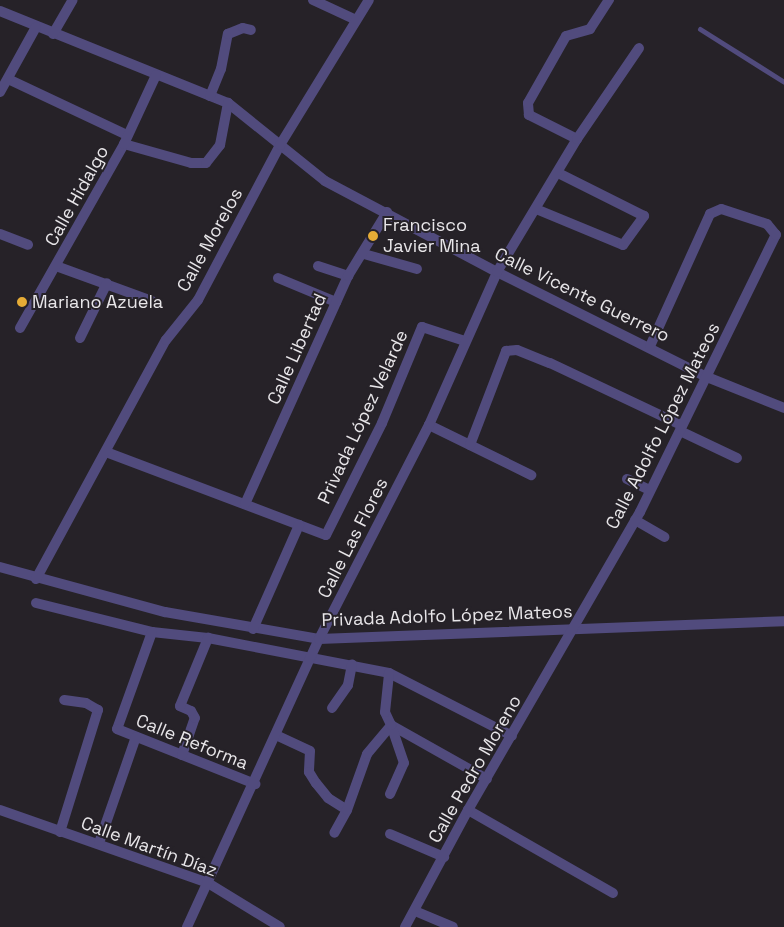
<!DOCTYPE html>
<meta charset="utf-8">
<style>
body{margin:0}
#map{position:relative;width:784px;height:927px;overflow:hidden;background:#262228;font-family:"Space Grotesk",sans-serif}
div>[style]{position:absolute}
.lane>*{height:5px;margin:-2.5px;padding:0 2.5px;transform-origin:2.5px;border-radius:2.5px;background:#514b7d}
.street>*{height:10px;margin:-5px;padding:0 5px;transform-origin:5px;border-radius:5px;background:#514b7d}
.dots>*{width:14px;height:14px;translate:-50% -50%;box-sizing:border-box;border:2px solid #262228;border-radius:50%}
span{translate:-50% -50%;white-space:nowrap;text-align:center;line-height:1.15;-webkit-text-stroke:4px #262228;paint-order:stroke}
.street-label{font-size:18px;color:#e8e6e9}
.poi-label{font-size:18px;color:#e8e6e9}
.left{translate:0 -50%;text-align:left}
</style>
<div id="map">
<div class="lane">
<i style="left:700px;top:29px;width:99px;rotate:32.2deg"></i>
</div>
<div class="street">
<i style="left:313px;top:0;width:47px;rotate:24.9deg"></i>
<i style="left:0;top:11px;width:246px;rotate:22deg"></i>
<i style="left:228px;top:103px;width:124px;rotate:38.8deg"></i>
<i style="left:325px;top:181px;width:195px;rotate:27.9deg"></i>
<i style="left:497px;top:272px;width:235px;rotate:26.6deg"></i>
<i style="left:707px;top:377px;width:83px;rotate:21.9deg"></i>
<i style="left:53px;top:34px;width:39px;rotate:-60deg"></i>
<i style="left:8px;top:79px;width:132px;rotate:25.2deg"></i>
<i style="left:0;top:92px;width:74px;rotate:-61deg"></i>
<i style="left:210px;top:96px;width:29px;rotate:-68deg"></i>
<i style="left:221px;top:69px;width:36px;rotate:-79deg"></i>
<i style="left:228px;top:34px;width:16px;rotate:-22deg"></i>
<i style="left:243px;top:28px;width:8px;rotate:14deg"></i>
<i style="left:577px;top:139px;width:54px;rotate:-153.4deg"></i>
<i style="left:529px;top:115px;width:12px;rotate:-95deg"></i>
<i style="left:528px;top:103px;width:77px;rotate:-60.4deg"></i>
<i style="left:566px;top:36px;width:25px;rotate:-16deg"></i>
<i style="left:590px;top:29px;width:35px;rotate:-57deg"></i>
<i style="left:124px;top:144px;width:70px;rotate:15.8deg"></i>
<i style="left:191px;top:163px;width:15px"></i>
<i style="left:206px;top:163px;width:23px;rotate:-52deg"></i>
<i style="left:220px;top:145px;width:43px;rotate:-79.2deg"></i>
<i style="left:536px;top:209px;width:94px;rotate:22.5deg"></i>
<i style="left:623px;top:245px;width:36px;rotate:-54deg"></i>
<i style="left:644px;top:216px;width:96px;rotate:-153.4deg"></i>
<i style="left:0;top:234px;width:30px;rotate:21deg"></i>
<i style="left:364px;top:254px;width:55px;rotate:15.8deg"></i>
<i style="left:56px;top:266px;width:102px;rotate:20deg"></i>
<i style="left:318px;top:266px;width:32px;rotate:18deg"></i>
<i style="left:278px;top:278px;width:63px;rotate:22.5deg"></i>
<i style="left:20px;top:328px;width:211px;rotate:-60.5deg"></i>
<i style="left:124px;top:144px;width:76px;rotate:-65.1deg"></i>
<i style="left:80px;top:338px;width:61px;rotate:-63.9deg"></i>
<i style="left:429px;top:425px;width:114px;rotate:26.1deg"></i>
<i style="left:680px;top:431px;width:63px;rotate:25.3deg"></i>
<i style="left:470px;top:445px;width:101px;rotate:-69deg"></i>
<i style="left:506px;top:351px;width:11px;rotate:-5deg"></i>
<i style="left:517px;top:350px;width:35px;rotate:22deg"></i>
<i style="left:550px;top:363px;width:145px;rotate:25.3deg"></i>
<i style="left:106px;top:452px;width:235px;rotate:20.7deg"></i>
<i style="left:326px;top:535px;width:125px;rotate:-63.4deg"></i>
<i style="left:382px;top:423px;width:104px;rotate:-67.4deg"></i>
<i style="left:422px;top:327px;width:45px;rotate:18deg"></i>
<i style="left:627px;top:479px;width:25px;rotate:26deg"></i>
<i style="left:245px;top:504px;width:250px;rotate:-65.7deg"></i>
<i style="left:348px;top:276px;width:75px;rotate:-58.6deg"></i>
<i style="left:635px;top:520px;width:34px;rotate:30deg"></i>
<i style="left:0;top:567px;width:171px;rotate:15.3deg"></i>
<i style="left:165px;top:612px;width:156px;rotate:9.9deg"></i>
<i style="left:319px;top:639px;width:465px;rotate:-2.2deg"></i>
<i style="left:36px;top:579px;width:272px;rotate:-61.5deg"></i>
<i style="left:166px;top:340px;width:51px;rotate:-51.3deg"></i>
<i style="left:198px;top:300px;width:175px;rotate:-62.1deg"></i>
<i style="left:280px;top:145px;width:170px;rotate:-58.5deg"></i>
<i style="left:36px;top:603px;width:120px;rotate:14deg"></i>
<i style="left:152px;top:632px;width:56px;rotate:6.1deg"></i>
<i style="left:208px;top:638px;width:184px;rotate:10.9deg"></i>
<i style="left:389px;top:673px;width:138px;rotate:27.1deg"></i>
<i style="left:253px;top:629px;width:114px;rotate:-66.1deg"></i>
<i style="left:152px;top:632px;width:103px;rotate:109.8deg"></i>
<i style="left:117px;top:729px;width:149px;rotate:21.7deg"></i>
<i style="left:332px;top:708px;width:28px;rotate:-55deg"></i>
<i style="left:348px;top:685px;width:21px;rotate:-79deg"></i>
<i style="left:391px;top:725px;width:110px;rotate:29.4deg"></i>
<i style="left:278px;top:736px;width:35px;rotate:25deg"></i>
<i style="left:310px;top:751px;width:21px;rotate:93deg"></i>
<i style="left:309px;top:772px;width:13px;rotate:58deg"></i>
<i style="left:316px;top:783px;width:19px;rotate:51deg"></i>
<i style="left:328px;top:798px;width:22px;rotate:32deg"></i>
<i style="left:347px;top:810px;width:26px;rotate:119deg"></i>
<i style="left:182px;top:755px;width:39px;rotate:-71deg"></i>
<i style="left:195px;top:718px;width:8px;rotate:-120deg"></i>
<i style="left:191px;top:711px;width:12px;rotate:-156deg"></i>
<i style="left:180px;top:706px;width:74px;rotate:-67.6deg"></i>
<i style="left:390px;top:794px;width:34px;rotate:-66deg"></i>
<i style="left:404px;top:763px;width:40px;rotate:-108.9deg"></i>
<i style="left:0;top:810px;width:220px;rotate:19.3deg"></i>
<i style="left:208px;top:883px;width:84px;rotate:31.4deg"></i>
<i style="left:347px;top:810px;width:59px;rotate:-70.3deg"></i>
<i style="left:367px;top:754px;width:38px;rotate:-50deg"></i>
<i style="left:391px;top:725px;width:14px;rotate:-115deg"></i>
<i style="left:385px;top:712px;width:39px;rotate:-84deg"></i>
<i style="left:468px;top:810px;width:167px;rotate:29.8deg"></i>
<i style="left:60px;top:832px;width:128px;rotate:-72.7deg"></i>
<i style="left:98px;top:710px;width:14px;rotate:-150deg"></i>
<i style="left:86px;top:703px;width:22px;rotate:-172deg"></i>
<i style="left:390px;top:834px;width:59px;rotate:23.1deg"></i>
<i style="left:99px;top:843px;width:112px;rotate:-70.8deg"></i>
<i style="left:415px;top:911px;width:41px;rotate:22.8deg"></i>
<i style="left:187px;top:927px;width:317px;rotate:-65.4deg"></i>
<i style="left:319px;top:639px;width:241px;rotate:-62.8deg"></i>
<i style="left:429px;top:425px;width:167px;rotate:-66deg"></i>
<i style="left:497px;top:272px;width:155px;rotate:-59deg"></i>
<i style="left:577px;top:139px;width:110px;rotate:-55.7deg"></i>
<i style="left:405px;top:927px;width:133px;rotate:-61.7deg"></i>
<i style="left:468px;top:810px;width:344px;rotate:-60deg"></i>
<i style="left:640px;top:512px;width:309px;rotate:-63.9deg"></i>
<i style="left:776px;top:235px;width:14px;rotate:-129deg"></i>
<i style="left:767px;top:224px;width:48px;rotate:-161.9deg"></i>
<i style="left:721px;top:209px;width:12px;rotate:156deg"></i>
<i style="left:710px;top:214px;width:145px;rotate:114.4deg"></i>
</div>
<div class="dots">
<i style="left:373px;top:236px;background:#e6ac36"></i>
<i style="left:22px;top:302px;background:#e6ac36"></i>
</div>
<div class="street-label">
<span style="left:77px;top:196px;rotate:-61deg">Calle Hidalgo</span>
<span style="left:210px;top:240px;rotate:-61deg">Calle Morelos</span>
<span style="left:582px;top:295px;rotate:26deg">Calle Vicente Guerrero</span>
<span style="left:297px;top:349px;rotate:-66deg">Calle Libertad</span>
<span style="left:363px;top:417px;rotate:-65deg">Privada López Velarde</span>
<span style="left:663px;top:426px;rotate:-63deg">Calle Adolfo López Mateos</span>
<span style="left:353px;top:538px;rotate:-63deg">Calle Las Flores</span>
<span style="left:447px;top:616px;rotate:-2deg">Privada Adolfo López Mateos</span>
<span style="left:192px;top:742px;rotate:22deg">Calle Reforma</span>
<span style="left:475px;top:769px;rotate:-60deg">Calle Pedro Moreno</span>
<span style="left:149px;top:847px;rotate:20deg">Calle Martín Díaz</span>
</div>
<div class="poi-label">
<span class="left" style="left:383px;top:236px">Francisco<br>Javier Mina</span>
<span class="left" style="left:32px;top:302px">Mariano Azuela</span>
</div>
</div>
